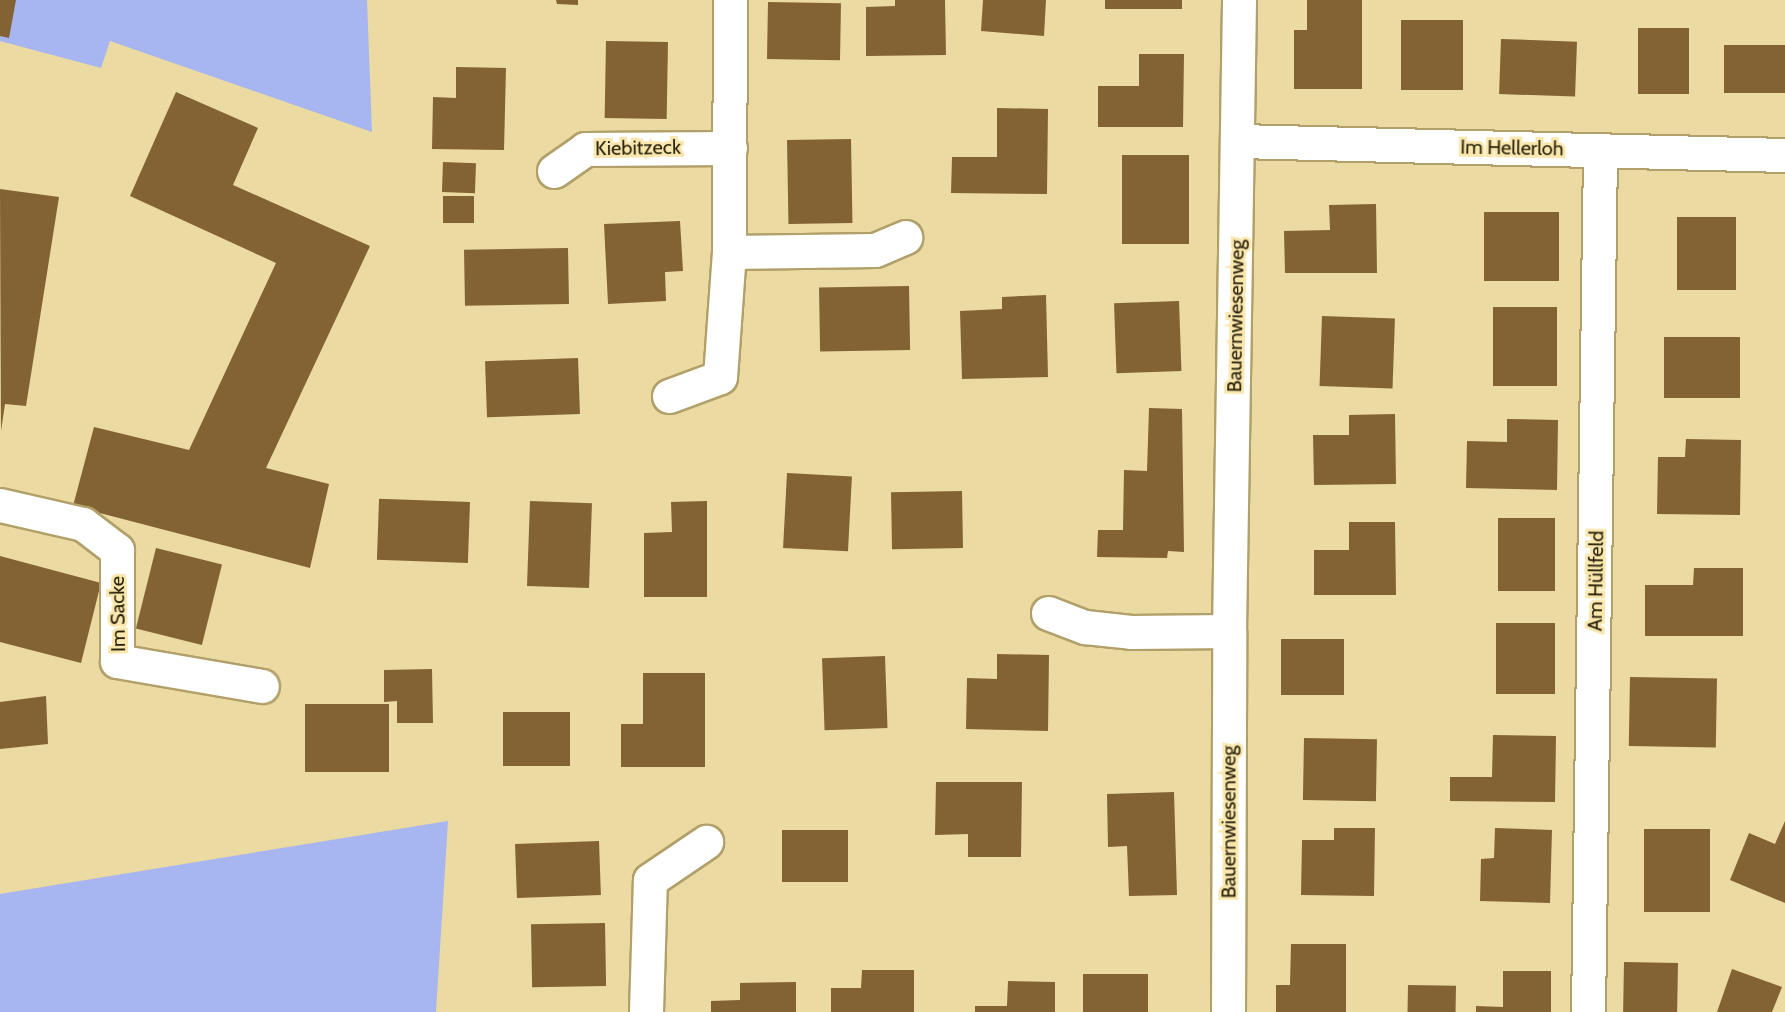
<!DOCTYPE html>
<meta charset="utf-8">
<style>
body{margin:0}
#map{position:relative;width:1785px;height:1012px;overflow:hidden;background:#ebdaa1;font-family:Cabin,sans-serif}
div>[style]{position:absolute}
.green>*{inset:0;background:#a7b6f1}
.building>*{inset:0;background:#836234;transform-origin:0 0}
.roads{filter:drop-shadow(2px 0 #b1a069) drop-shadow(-2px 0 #b1a069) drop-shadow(0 2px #b1a069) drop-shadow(0 -2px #b1a069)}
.minor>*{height:33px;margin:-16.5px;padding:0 16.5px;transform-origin:16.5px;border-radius:16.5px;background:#fff}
span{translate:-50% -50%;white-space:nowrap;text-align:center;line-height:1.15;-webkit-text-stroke:6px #f9e7ae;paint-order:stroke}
.street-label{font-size:20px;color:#28210a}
</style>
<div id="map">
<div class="green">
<i style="clip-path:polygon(0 0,367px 0,372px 132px,110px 41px,101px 68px,0 41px)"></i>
<i style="clip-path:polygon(448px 821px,436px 1012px,0 1012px,0 894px)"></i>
</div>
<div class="building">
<i style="clip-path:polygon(0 0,16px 0,9px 38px,0 36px)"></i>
<i style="clip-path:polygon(556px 0,578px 0,578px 5px,557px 4px)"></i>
<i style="clip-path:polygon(895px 0,945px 0,946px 55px,866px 56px,866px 7px,895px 6px)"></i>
<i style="clip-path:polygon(983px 0,1046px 0,1044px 36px,981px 31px)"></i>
<i style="left:1105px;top:0;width:77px;height:9px"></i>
<i style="clip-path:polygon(1307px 0,1362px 0,1362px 89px,1294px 89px,1294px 30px,1307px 30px)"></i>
<i style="left:768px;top:2px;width:73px;height:57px;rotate:1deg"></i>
<i style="left:1401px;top:20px;width:62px;height:70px"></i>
<i style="left:1638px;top:28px;width:51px;height:66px"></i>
<i style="left:1501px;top:39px;width:76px;height:55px;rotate:2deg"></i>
<i style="left:606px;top:41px;width:62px;height:77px;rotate:1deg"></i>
<i style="left:1724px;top:45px;width:61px;height:48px"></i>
<i style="clip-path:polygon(1139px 54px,1184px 54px,1183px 127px,1098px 127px,1098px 86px,1139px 86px)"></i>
<i style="clip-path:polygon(456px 67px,506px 68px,504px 150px,432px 149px,433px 97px,456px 98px)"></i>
<i style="clip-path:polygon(176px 92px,258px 128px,233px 185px,370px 246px,266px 468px,329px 484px,310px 568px,73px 506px,94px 427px,189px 450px,276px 263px,130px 196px)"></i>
<i style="clip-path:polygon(997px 108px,1048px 109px,1047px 194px,951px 193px,952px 157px,997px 157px)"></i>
<i style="left:851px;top:139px;width:84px;height:64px;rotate:89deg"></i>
<i style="left:1122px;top:155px;width:67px;height:89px"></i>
<i style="left:443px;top:162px;width:33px;height:30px;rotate:2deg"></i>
<i style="clip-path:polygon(0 189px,59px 197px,26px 406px,5px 404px,1px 431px)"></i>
<i style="left:443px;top:196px;width:31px;height:27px"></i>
<i style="clip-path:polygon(1376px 204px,1377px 273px,1285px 273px,1284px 231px,1330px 230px,1329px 205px)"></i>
<i style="left:1484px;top:212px;width:75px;height:69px"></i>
<i style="left:1677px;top:217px;width:59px;height:73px"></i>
<i style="clip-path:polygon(680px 221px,683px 271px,665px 272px,666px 301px,608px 304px,604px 224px)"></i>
<i style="left:568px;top:248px;width:56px;height:104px;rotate:89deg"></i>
<i style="left:909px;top:286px;width:64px;height:90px;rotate:89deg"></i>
<i style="clip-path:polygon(1046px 295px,1048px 377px,962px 379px,960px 311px,1002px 309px,1002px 297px)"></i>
<i style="left:1179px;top:301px;width:70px;height:65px;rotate:88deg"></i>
<i style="left:1557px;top:307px;width:79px;height:64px;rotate:90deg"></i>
<i style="left:1322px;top:316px;width:73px;height:70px;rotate:2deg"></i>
<i style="left:1664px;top:337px;width:76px;height:61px"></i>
<i style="left:578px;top:358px;width:56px;height:93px;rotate:88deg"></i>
<i style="clip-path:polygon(1149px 408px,1182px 409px,1184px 552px,1168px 551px,1167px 558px,1097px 557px,1098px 530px,1123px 530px,1124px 470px,1147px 471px)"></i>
<i style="clip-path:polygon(1395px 414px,1396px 484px,1314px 485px,1313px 435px,1349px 435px,1349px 415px)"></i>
<i style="clip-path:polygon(1507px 419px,1558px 420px,1557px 490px,1466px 488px,1467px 441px,1507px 442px)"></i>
<i style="clip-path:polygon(1686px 439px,1741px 440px,1740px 515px,1657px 514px,1658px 457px,1685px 457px)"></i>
<i style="left:787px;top:473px;width:65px;height:75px;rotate:3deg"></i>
<i style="left:962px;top:491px;width:57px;height:71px;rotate:89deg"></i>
<i style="left:530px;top:501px;width:62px;height:85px;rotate:2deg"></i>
<i style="clip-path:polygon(707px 501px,707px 597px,644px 597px,644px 533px,672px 532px,671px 502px)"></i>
<i style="left:470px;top:502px;width:61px;height:91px;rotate:92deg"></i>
<i style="left:1555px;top:518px;width:73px;height:57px;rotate:90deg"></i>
<i style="clip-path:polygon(1349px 522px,1395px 522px,1396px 595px,1314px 595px,1314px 550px,1349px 550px)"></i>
<i style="left:156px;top:548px;width:68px;height:83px;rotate:14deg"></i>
<i style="clip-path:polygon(0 556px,101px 583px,81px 663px,0 642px)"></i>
<i style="clip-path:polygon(1694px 568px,1743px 568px,1743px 636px,1645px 636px,1645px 585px,1693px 585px)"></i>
<i style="left:1496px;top:623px;width:59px;height:71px"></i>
<i style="left:1281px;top:639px;width:63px;height:56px"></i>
<i style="clip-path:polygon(997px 654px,1049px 655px,1048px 731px,966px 729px,967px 678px,997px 679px)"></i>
<i style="left:885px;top:656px;width:72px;height:63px;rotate:88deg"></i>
<i style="clip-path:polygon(432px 669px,433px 723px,397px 723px,397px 701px,384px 702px,384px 670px)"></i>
<i style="clip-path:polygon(643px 673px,705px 673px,705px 767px,621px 767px,621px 724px,643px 724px)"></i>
<i style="left:1630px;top:677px;width:87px;height:69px;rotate:1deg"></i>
<i style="clip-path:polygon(46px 696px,48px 744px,0 749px,0 702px)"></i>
<i style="left:305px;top:704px;width:84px;height:68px"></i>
<i style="left:503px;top:712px;width:67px;height:54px"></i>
<i style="clip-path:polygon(1493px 735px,1556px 736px,1555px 802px,1450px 801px,1450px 777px,1492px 777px)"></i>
<i style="left:1304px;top:738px;width:73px;height:62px;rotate:1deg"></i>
<i style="clip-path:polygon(936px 782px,1022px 782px,1021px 857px,968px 857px,968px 834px,935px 835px)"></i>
<i style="clip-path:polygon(1174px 792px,1177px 895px,1129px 896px,1127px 846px,1108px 847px,1107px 794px)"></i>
<i style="clip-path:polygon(1785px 821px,1785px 903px,1730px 880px,1749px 833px,1775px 844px)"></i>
<i style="clip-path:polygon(1334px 828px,1375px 828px,1374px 896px,1301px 895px,1302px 840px,1334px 840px)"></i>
<i style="clip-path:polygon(1495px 828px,1552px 830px,1550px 903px,1480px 901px,1481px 859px,1494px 858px)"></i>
<i style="left:1644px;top:829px;width:66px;height:83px"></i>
<i style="left:782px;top:830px;width:66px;height:52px"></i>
<i style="left:599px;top:841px;width:54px;height:84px;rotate:88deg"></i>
<i style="left:605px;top:923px;width:63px;height:74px;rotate:89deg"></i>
<i style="clip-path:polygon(1291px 944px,1346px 944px,1346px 1012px,1276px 1012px,1276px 985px,1290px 985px)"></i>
<i style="left:1624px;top:962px;width:54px;height:50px;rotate:1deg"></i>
<i style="clip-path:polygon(1732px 969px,1782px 987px,1772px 1012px,1717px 1012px)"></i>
<i style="clip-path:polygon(862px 970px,914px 970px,914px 1012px,831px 1012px,831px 988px,861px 988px)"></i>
<i style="clip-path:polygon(1503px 971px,1551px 971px,1551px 1012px,1476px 1012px,1476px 1006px,1503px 1007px)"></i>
<i style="left:1148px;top:974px;width:38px;height:65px;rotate:90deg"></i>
<i style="clip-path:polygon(1008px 981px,1055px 982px,1055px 1012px,975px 1012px,975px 1006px,1007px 1006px)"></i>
<i style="clip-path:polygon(796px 982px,796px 1012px,711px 1012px,711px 1001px,740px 1000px,740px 983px)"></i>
<i style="left:1408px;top:985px;width:48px;height:27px;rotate:1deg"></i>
</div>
<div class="roads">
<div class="minor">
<i style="left:1239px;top:141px;width:546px;rotate:1.47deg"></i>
<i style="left:554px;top:171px;width:38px;rotate:-35deg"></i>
<i style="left:585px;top:149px;width:145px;rotate:-0.4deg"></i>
<i style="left:729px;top:252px;width:146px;rotate:-0.8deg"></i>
<i style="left:875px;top:250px;width:33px;rotate:-23deg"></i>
<i style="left:669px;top:396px;width:54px;rotate:-20.4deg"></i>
<i style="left:720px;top:377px;width:125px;rotate:-85.9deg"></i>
<i style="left:729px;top:252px;width:252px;rotate:-89.8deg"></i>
<i style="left:0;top:505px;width:85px;rotate:12.9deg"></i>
<i style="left:83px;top:524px;width:43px;rotate:37.4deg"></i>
<i style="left:117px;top:550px;width:111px;rotate:90deg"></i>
<i style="left:117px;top:661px;width:147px;rotate:9.8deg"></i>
<i style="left:1048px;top:613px;width:40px;rotate:21deg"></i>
<i style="left:1085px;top:627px;width:46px;rotate:6.2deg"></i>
<i style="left:1131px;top:632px;width:98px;rotate:-0.6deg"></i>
<i style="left:646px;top:1012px;width:132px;rotate:-88.3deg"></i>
<i style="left:650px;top:880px;width:68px;rotate:-34.2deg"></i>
<i style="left:1228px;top:1012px;width:381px;rotate:-89.8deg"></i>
<i style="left:1229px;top:631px;width:631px;rotate:-89.09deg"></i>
<i style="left:1588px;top:1012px;width:862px;rotate:-89.2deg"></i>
</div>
</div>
<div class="street-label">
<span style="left:638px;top:148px;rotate:-1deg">Kiebitzeck</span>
<span style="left:1512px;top:148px;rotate:1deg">Im Hellerloh</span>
<span style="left:1236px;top:316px;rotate:-89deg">Bauernwiesenweg</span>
<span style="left:1596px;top:581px;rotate:-89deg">Am Hüllfeld</span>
<span style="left:118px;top:614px;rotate:-91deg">Im Sacke</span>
<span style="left:1229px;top:822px;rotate:-90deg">Bauernwiesenweg</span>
</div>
</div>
